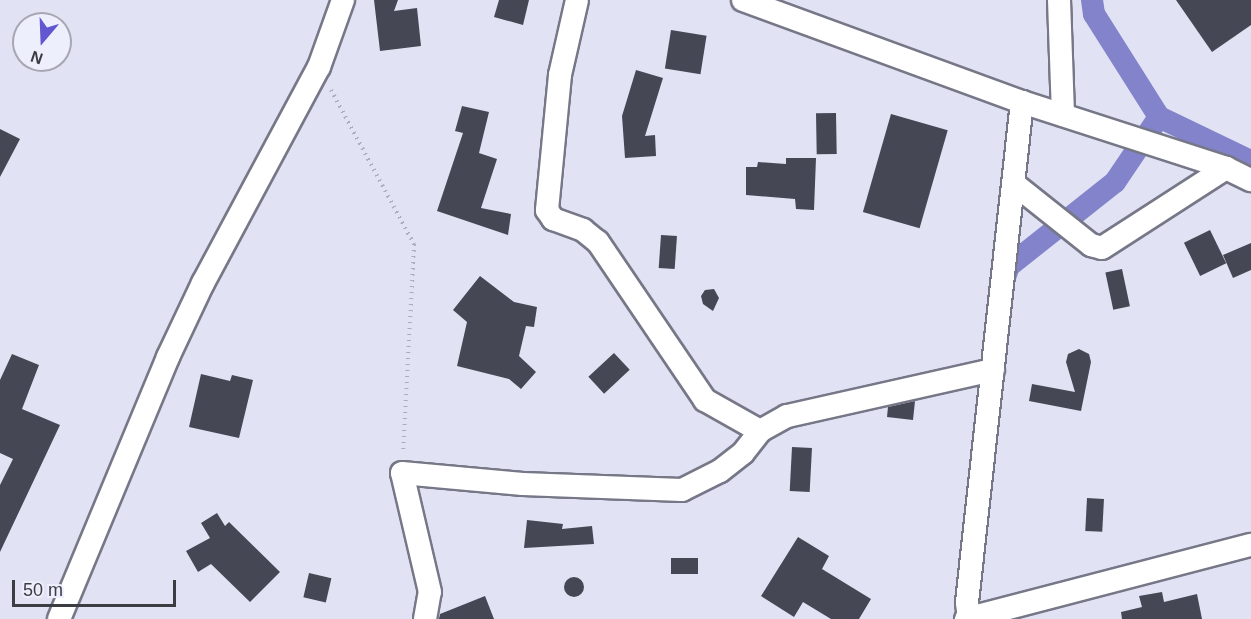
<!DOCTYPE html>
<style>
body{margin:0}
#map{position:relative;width:1251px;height:619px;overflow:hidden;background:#e1e2f3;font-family:Helvetica,sans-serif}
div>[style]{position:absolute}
.canal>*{height:22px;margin:-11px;padding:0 11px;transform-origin:11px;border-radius:11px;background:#8283ca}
.building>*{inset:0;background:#464755;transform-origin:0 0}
.round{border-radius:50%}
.path>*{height:4px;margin-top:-2px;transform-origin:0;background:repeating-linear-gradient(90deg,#acadba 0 1.5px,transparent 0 6px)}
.roads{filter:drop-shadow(2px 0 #767787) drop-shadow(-2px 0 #767787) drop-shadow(0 2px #767787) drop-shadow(0 -2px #767787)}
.minor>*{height:22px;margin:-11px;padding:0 11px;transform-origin:11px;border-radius:11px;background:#fff}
span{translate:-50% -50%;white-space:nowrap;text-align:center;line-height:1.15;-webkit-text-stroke:6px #eeeffd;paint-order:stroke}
.north{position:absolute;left:12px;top:12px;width:60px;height:60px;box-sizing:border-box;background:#eeeffd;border:2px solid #a7a7b3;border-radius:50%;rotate:199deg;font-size:16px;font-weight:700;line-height:24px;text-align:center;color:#3c3c43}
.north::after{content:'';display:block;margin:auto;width:21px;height:27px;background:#6257d0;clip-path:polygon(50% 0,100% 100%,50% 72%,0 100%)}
.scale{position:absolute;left:12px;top:580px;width:164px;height:27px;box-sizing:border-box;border:3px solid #3c3c43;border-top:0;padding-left:8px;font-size:18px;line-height:21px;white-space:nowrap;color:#3c3c43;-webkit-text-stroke:4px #eeeffd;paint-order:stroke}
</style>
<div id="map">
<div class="canal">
<i style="left:1092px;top:0;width:14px;rotate:82deg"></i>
<i style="left:1094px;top:14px;width:122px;rotate:57.7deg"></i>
<i style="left:1159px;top:117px;width:102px;rotate:25.6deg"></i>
<i style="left:1002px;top:287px;width:22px;rotate:-72deg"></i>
<i style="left:1009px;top:266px;width:135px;rotate:-38.4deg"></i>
<i style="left:1115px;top:182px;width:78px;rotate:-55.9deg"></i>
</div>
<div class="building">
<i style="clip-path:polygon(374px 0,398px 0,394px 11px,417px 8px,421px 46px,380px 51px)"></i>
<i style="clip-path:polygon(499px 0,529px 0,523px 25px,494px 17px)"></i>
<i style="clip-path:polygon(1176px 0,1251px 0,1251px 25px,1212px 52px)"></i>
<i style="left:671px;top:30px;width:36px;height:39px;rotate:9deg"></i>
<i style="clip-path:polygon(636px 70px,663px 78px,645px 136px,655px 135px,656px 156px,625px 158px,622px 116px)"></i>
<i style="clip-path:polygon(462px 106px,489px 112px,479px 153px,497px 159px,481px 208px,511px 214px,508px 235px,437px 211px,463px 133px,455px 131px)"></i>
<i style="left:836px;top:113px;width:41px;height:20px;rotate:89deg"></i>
<i style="left:891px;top:114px;width:59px;height:102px;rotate:16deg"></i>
<i style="clip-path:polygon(0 129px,20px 139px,0 177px)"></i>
<i style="clip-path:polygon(786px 158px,816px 158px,814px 210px,796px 209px,795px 199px,746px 195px,746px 167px,757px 167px,758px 162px,786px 164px)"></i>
<i style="left:1210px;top:230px;width:37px;height:29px;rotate:64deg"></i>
<i style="left:661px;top:235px;width:16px;height:33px;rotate:4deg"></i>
<i style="clip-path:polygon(1251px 243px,1251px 270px,1233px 278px,1223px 255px)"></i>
<i style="left:1122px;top:269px;width:38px;height:17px;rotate:78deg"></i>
<i style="clip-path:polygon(480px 276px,514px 302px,537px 307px,534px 327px,526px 326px,519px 356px,536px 372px,521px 389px,509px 379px,457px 366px,467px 322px,453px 310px)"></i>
<i style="clip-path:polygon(714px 289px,719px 298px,713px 311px,703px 304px,701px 296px,705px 290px)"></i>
<i style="clip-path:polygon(1079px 349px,1089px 354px,1091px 362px,1081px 411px,1029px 401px,1032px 384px,1075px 392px,1066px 362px,1068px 354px)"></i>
<i style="left:614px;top:353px;width:23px;height:35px;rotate:47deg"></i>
<i style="clip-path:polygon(12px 354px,39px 365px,22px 409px,60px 425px,0 552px,0 485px,13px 459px,0 453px,0 380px)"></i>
<i style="clip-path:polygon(201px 374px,230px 381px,232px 375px,253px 380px,239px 438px,189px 427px)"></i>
<i style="clip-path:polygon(915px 401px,913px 420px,887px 417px,888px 407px)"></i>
<i style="left:792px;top:447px;width:20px;height:44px;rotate:3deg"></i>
<i style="left:1087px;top:498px;width:17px;height:33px;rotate:3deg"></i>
<i style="clip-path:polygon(217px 513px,225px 526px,229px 522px,280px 572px,250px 602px,211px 564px,198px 572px,186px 551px,210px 538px,201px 523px)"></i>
<i style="clip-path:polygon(527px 520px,563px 524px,562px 529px,592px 526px,594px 544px,524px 548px)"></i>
<i style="clip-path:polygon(798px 537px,829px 556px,822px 569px,871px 599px,859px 619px,831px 619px,803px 602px,794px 617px,761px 596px)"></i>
<i style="left:698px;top:558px;width:16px;height:27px;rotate:90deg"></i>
<i style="left:309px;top:573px;width:23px;height:25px;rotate:13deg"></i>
<i class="round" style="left:564px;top:577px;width:20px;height:20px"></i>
<i style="clip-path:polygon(1162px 592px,1164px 602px,1197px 594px,1202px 619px,1122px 619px,1121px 612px,1142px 607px,1139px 596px)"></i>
<i style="clip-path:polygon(485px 596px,494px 619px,439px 619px,440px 614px)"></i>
</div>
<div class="path">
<i style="left:331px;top:90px;width:175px;rotate:61.7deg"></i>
<i style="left:414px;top:244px;width:210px;rotate:93deg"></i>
</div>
<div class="roads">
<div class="minor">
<i style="left:577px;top:0;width:77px;rotate:102.8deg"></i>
<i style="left:560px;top:75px;width:136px;rotate:95.5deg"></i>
<i style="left:547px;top:210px;width:11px;rotate:56deg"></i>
<i style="left:553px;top:219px;width:32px;rotate:20deg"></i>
<i style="left:583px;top:230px;width:19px;rotate:39deg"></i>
<i style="left:598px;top:242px;width:191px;rotate:55.9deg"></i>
<i style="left:705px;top:400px;width:63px;rotate:29.4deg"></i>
<i style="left:743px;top:0;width:297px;rotate:20.1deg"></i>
<i style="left:1022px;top:102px;width:214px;rotate:17.9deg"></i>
<i style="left:1226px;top:168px;width:28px;rotate:26deg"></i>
<i style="left:1059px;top:0;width:115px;rotate:88deg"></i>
<i style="left:1013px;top:183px;width:100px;rotate:38.5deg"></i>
<i style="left:1091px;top:245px;width:11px;rotate:15deg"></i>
<i style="left:1102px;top:248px;width:148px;rotate:-32.8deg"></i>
<i style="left:59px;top:619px;width:284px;rotate:-67.4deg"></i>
<i style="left:168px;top:357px;width:82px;rotate:-64.7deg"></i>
<i style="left:203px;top:283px;width:245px;rotate:-61.8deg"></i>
<i style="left:319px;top:67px;width:71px;rotate:-70.3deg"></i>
<i style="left:425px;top:619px;width:27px;rotate:-80deg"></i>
<i style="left:430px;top:592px;width:122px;rotate:-103.2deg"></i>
<i style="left:402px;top:473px;width:121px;rotate:5.2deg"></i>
<i style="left:523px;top:484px;width:159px;rotate:2.2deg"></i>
<i style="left:682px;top:490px;width:42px;rotate:-26.6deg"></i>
<i style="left:720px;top:471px;width:29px;rotate:-38deg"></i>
<i style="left:743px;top:453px;width:28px;rotate:-52deg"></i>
<i style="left:760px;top:431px;width:31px;rotate:-29deg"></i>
<i style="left:787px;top:416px;width:211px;rotate:-12.6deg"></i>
<i style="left:966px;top:619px;width:294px;rotate:-14.6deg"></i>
<i style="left:969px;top:619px;width:17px;rotate:-97deg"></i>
<i style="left:967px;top:602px;width:503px;rotate:-83.72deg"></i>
</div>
</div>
<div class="north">N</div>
<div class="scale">50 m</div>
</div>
